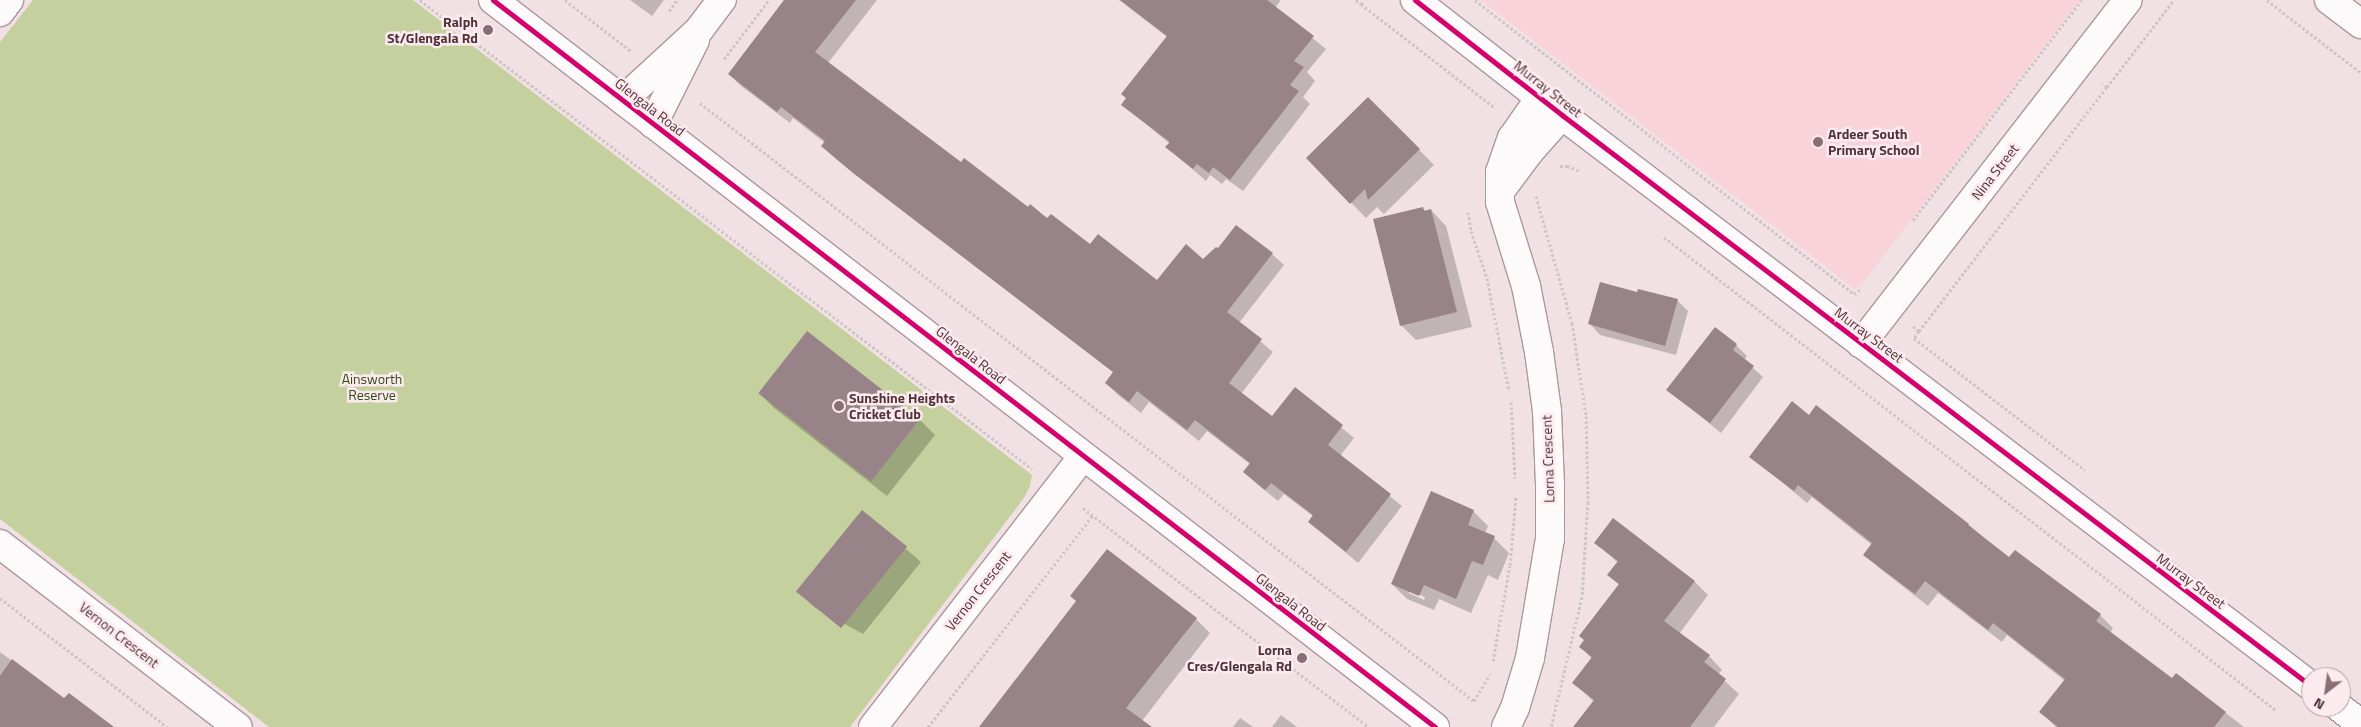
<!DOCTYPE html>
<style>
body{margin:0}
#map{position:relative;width:2361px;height:727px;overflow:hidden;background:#f2e1e4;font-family:"Titillium Web",sans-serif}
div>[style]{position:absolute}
.built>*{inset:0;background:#f8d4da}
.green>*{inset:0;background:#c4d09d}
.shadow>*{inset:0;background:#0003}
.building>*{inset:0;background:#978388;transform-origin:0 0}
.path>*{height:3px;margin-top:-1.5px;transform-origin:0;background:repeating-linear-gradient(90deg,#cec5c7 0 2.5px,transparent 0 5px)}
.roads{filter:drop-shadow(1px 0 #ac989c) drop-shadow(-1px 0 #ac989c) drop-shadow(0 1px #ac989c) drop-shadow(0 -1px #ac989c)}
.minor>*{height:28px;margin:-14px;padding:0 14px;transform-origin:14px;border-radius:14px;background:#fdfafb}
.tertiary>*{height:28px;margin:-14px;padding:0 14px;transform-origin:14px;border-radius:14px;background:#fdfafb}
.cycleway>*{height:5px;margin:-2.5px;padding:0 2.5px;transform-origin:2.5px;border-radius:2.5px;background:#d6006c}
.dots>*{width:14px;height:14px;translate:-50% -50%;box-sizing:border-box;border:2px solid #fbebee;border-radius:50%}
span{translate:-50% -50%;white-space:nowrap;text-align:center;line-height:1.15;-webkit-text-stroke:5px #fbebee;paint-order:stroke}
.poi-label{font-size:14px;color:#503238;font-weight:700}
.right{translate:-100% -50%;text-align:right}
.left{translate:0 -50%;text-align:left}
.street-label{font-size:14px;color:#503238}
.park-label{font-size:14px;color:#38491c}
.north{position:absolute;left:2301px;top:667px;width:50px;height:50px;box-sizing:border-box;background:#fbebee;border:1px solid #b7a1a5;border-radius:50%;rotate:210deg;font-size:14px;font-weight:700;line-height:20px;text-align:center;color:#503238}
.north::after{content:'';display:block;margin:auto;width:18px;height:22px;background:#896f74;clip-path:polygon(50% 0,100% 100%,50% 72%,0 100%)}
</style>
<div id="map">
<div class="built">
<i style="clip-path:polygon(1481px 0,2080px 0,1862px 284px,1855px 289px)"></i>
</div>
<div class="green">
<i style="clip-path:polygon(33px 0,413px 0,1032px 475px,1030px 486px,1024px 498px,850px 727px,269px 727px,0 519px,0 42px)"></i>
</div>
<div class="shadow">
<i style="clip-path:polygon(630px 0,664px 0,652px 16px)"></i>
<i style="clip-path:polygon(791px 0,877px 0,828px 63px,961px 164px,1090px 246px,1158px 282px,1203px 261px,1272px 254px,1284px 265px,1239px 323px,1273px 352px,1241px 394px,1272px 418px,1295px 389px,1354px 438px,1340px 456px,1402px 506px,1358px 563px,1309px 522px,1314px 517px,1284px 494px,1278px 501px,1257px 484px,1245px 472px,1251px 465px,1207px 431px,1199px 441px,1149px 402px,1141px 413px,1118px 395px,1106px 383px,1114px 373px,835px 158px,823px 146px,825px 143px,793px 118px,790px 123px,741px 86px,729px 74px)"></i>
<i style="clip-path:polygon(1119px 0,1281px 0,1275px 8px,1326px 49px,1307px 72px,1315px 81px,1303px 97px,1310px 104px,1243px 191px,1226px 179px,1222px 184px,1210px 175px,1206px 181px,1167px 147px,1170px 144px,1123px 105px,1167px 37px)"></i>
<i style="clip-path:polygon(1368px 98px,1434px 165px,1384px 214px,1377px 207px,1366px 218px,1308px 158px)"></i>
<i style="clip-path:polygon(1423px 208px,1426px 212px,1431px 210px,1446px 226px,1472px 327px,1416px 340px,1401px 325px)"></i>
<i style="clip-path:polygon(1638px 294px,1677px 300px,1688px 311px,1676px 355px,1600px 335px,1590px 324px)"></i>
<i style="clip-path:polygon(1715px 329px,1736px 345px,1747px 356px,1744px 360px,1763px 377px,1721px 433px,1668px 390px)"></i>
<i style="clip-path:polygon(807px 333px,920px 420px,935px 435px,887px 496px,774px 408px,759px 393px)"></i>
<i style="clip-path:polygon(1810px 416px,1968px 524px,2009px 559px,2015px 552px,2100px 615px,2113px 628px,2110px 633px,2172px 680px,2176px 675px,2244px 727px,2056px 727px,2041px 712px,2065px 681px,2007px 635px,2002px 642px,1938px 593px,1928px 606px,1878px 567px,1865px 554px,1872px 545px,1812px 497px,1807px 503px,1751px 456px)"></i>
<i style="clip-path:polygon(evenodd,1473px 511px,1488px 526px,1485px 533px,1494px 538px,1509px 553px,1498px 580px,1488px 575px,1471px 613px,1439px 599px,1434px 610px,1407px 599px,1392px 584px,1473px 511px,1409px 590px,1425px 597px,1424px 600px,1409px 593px,1409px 590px)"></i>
<i style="clip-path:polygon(863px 512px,921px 562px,863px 634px,814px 607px,799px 592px)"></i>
<i style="clip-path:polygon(1614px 520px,1695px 582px,1708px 595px,1679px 634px,1709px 656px,1722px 670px,1718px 675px,1739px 694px,1714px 727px,1576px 727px,1594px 702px,1574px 683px,1592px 659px,1581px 647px,1619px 585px,1609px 575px,1618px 563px,1596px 543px)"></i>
<i style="clip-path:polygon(1196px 619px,1210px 633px,1142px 721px,1150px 727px,980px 727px)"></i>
<i style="clip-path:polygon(0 652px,65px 700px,112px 727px,0 727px)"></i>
<i style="clip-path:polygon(1281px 715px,1297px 727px,1272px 727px)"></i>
<i style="clip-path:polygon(1240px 718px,1253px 727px,1233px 727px)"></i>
</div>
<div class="building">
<i style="clip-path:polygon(784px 0,856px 0,815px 52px,961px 162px,964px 158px,1028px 207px,1030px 204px,1047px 218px,1051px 214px,1090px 244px,1098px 234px,1157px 280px,1186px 244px,1203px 259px,1216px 247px,1218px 248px,1236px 225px,1273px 253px,1227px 312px,1262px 339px,1229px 383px,1272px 416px,1295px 387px,1343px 425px,1328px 445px,1391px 494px,1346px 552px,1308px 522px,1313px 515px,1271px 483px,1265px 490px,1243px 472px,1250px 463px,1195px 420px,1187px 430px,1137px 391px,1129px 402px,1105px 383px,1113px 372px,853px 173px,821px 146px,825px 141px,781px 107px,777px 112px,728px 74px)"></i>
<i style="clip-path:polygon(1120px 0,1267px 0,1314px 36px,1294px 61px,1304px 67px,1290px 85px,1299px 91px,1230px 180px,1213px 167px,1209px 173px,1197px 164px,1193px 169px,1165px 147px,1170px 142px,1121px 105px,1126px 98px,1121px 94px,1167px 36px)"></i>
<i style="clip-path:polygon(1368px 97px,1420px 149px,1368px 200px,1365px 189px,1350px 204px,1306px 158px)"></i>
<i style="clip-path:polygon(1423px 207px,1424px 211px,1431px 209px,1457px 312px,1400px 326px,1373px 219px)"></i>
<i style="clip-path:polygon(1600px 282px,1637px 292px,1638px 289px,1678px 299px,1665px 346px,1588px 324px)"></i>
<i style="clip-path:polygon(1715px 327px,1737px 344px,1733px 350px,1754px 366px,1710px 423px,1666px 390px)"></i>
<i style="left:807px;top:331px;width:143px;height:79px;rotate:38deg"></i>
<i style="clip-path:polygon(1792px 401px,1809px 415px,1816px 405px,1969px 524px,1968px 525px,2009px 557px,2015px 550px,2101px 614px,2096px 621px,2172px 678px,2176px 673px,2226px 712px,2214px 727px,2058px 727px,2039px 712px,2065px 679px,1993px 623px,1988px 630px,1925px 581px,1915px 594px,1863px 555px,1872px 543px,1798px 485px,1794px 491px,1749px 457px)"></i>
<i style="clip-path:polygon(1431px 491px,1474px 510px,1468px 525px,1495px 536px,1483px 565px,1472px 561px,1456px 599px,1424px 585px,1419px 596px,1391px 584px)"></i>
<i style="left:862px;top:510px;width:58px;height:105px;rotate:39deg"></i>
<i style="clip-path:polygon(1613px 518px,1695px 581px,1664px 621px,1710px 655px,1704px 662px,1726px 679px,1690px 727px,1573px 727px,1594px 700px,1572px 683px,1592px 657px,1579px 647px,1584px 640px,1579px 636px,1619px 584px,1607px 575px,1618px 561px,1594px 543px)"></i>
<i style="clip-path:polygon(1107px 549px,1197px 618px,1126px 708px,1152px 727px,979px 727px,1076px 601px,1070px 596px)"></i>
<i style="clip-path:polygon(12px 659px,64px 698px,69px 693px,114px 727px,0 727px,0 676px)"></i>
</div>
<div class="path">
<i style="left:420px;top:0;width:771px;rotate:37.46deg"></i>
<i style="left:565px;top:0;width:83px;rotate:37.7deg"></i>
<i style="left:1356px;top:0;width:6px;rotate:39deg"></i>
<i style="left:1361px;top:4px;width:5px;rotate:-53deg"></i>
<i style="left:1475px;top:0;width:480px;rotate:37.8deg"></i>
<i style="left:1854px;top:294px;width:7px;rotate:-34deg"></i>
<i style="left:2267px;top:0;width:119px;rotate:37.8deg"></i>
<i style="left:1361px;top:4px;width:170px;rotate:37.8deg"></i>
<i style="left:669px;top:11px;width:14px;rotate:-54deg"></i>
<i style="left:724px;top:59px;width:74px;rotate:-52.7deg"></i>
<i style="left:2107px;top:87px;width:110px;rotate:-52.4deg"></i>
<i style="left:700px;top:103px;width:978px;rotate:37.69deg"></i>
<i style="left:1474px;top:701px;width:31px;rotate:-59deg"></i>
<i style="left:1560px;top:166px;width:7px"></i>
<i style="left:1567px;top:166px;width:14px;rotate:21deg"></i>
<i style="left:1536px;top:196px;width:132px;rotate:74.2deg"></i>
<i style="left:1572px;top:323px;width:94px;rotate:81.4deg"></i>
<i style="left:1586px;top:416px;width:86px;rotate:88.7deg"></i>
<i style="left:1588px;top:502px;width:95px;rotate:93.6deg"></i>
<i style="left:1582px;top:597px;width:134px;rotate:103.4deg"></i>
<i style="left:1468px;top:212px;width:19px;rotate:81deg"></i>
<i style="left:1471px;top:231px;width:50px;rotate:71.2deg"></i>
<i style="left:1487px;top:278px;width:115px;rotate:79deg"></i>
<i style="left:1913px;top:220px;width:277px;rotate:-52.5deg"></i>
<i style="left:1664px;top:237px;width:775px;rotate:37.71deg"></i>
<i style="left:1913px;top:326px;width:8px;rotate:40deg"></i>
<i style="left:1919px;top:331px;width:308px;rotate:-52.4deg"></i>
<i style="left:2107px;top:87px;width:6px;rotate:-149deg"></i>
<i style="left:1919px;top:331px;width:9px;rotate:126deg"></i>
<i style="left:1914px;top:338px;width:216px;rotate:37.7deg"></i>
<i style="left:1511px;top:402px;width:76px;rotate:87deg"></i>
<i style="left:1083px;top:508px;width:359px;rotate:37.5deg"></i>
<i style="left:0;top:598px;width:211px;rotate:37.7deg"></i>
<i style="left:1493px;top:661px;width:97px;rotate:-80deg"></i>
<i style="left:1510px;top:565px;width:68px;rotate:-85deg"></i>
<i style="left:928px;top:727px;width:269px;rotate:-52.1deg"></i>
</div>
<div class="roads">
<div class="minor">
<i style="left:1415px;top:0;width:187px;rotate:38deg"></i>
<i style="left:1562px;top:115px;width:942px;rotate:37.32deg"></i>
<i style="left:2329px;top:0;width:40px;rotate:37deg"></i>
<i style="left:0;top:12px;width:15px;rotate:-53deg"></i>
<i style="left:623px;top:100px;width:103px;rotate:-42.6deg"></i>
<i style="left:699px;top:30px;width:38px;rotate:-53deg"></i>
<i style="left:653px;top:124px;width:94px;rotate:-63.4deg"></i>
<i style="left:1501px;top:190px;width:49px;rotate:-53.4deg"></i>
<i style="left:1530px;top:151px;width:48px;rotate:-48.4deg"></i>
<i style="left:1861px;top:344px;width:435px;rotate:-52.2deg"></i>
<i style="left:0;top:544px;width:300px;rotate:37.6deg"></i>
<i style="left:2339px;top:707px;width:28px;rotate:38deg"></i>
<i style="left:873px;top:727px;width:343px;rotate:-52.2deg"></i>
<i style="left:1506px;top:727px;width:21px;rotate:-65deg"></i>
<i style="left:1515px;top:708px;width:52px;rotate:-73.3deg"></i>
<i style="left:1530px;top:658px;width:121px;rotate:-80.5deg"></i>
<i style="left:1550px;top:539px;width:54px;rotate:-90deg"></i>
<i style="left:1550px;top:485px;width:74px;rotate:-92.3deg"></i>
<i style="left:1547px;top:411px;width:60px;rotate:-97.7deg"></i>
<i style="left:1539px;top:352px;width:67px;rotate:-101.1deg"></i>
<i style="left:1526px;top:286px;width:88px;rotate:-107.2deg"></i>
<i style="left:1500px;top:202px;width:30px;rotate:-90deg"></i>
<i style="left:1500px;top:172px;width:36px;rotate:-71deg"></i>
<i style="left:1512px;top:138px;width:49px;rotate:-55deg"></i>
</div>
<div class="tertiary">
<i style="left:493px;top:0;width:1190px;rotate:37.66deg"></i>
</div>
</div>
<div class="cycleway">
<i style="left:493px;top:0;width:1190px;rotate:37.66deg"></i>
<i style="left:1415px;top:0;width:187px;rotate:38deg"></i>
<i style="left:1562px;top:115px;width:942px;rotate:37.32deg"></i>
</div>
<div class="dots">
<i style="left:488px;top:30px;background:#896f74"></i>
<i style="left:1818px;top:142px;background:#896f74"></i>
<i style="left:839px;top:406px;background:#896f74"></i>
<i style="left:1302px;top:658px;background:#896f74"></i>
</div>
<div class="poi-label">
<span class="right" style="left:478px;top:30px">Ralph<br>St/Glengala Rd</span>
<span class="left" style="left:1828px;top:142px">Ardeer South<br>Primary School</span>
<span class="left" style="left:849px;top:406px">Sunshine Heights<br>Cricket Club</span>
<span class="right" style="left:1292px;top:658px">Lorna<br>Cres/Glengala Rd</span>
</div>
<div class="street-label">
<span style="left:1548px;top:89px;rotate:38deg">Murray Street</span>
<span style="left:650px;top:107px;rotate:38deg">Glengala Road</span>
<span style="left:1995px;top:172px;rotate:-52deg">Nina Street</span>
<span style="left:1869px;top:335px;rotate:37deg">Murray Street</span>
<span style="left:971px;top:355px;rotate:38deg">Glengala Road</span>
<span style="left:1548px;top:459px;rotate:-92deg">Lorna Crescent</span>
<span style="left:2191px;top:581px;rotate:37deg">Murray Street</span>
<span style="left:978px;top:591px;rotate:-52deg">Vernon Crescent</span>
<span style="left:1291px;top:602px;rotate:38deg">Glengala Road</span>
<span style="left:119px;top:635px;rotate:38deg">Vernon Crescent</span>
</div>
<div class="park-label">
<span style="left:372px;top:387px">Ainsworth<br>Reserve</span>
</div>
<div class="north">N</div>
</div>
